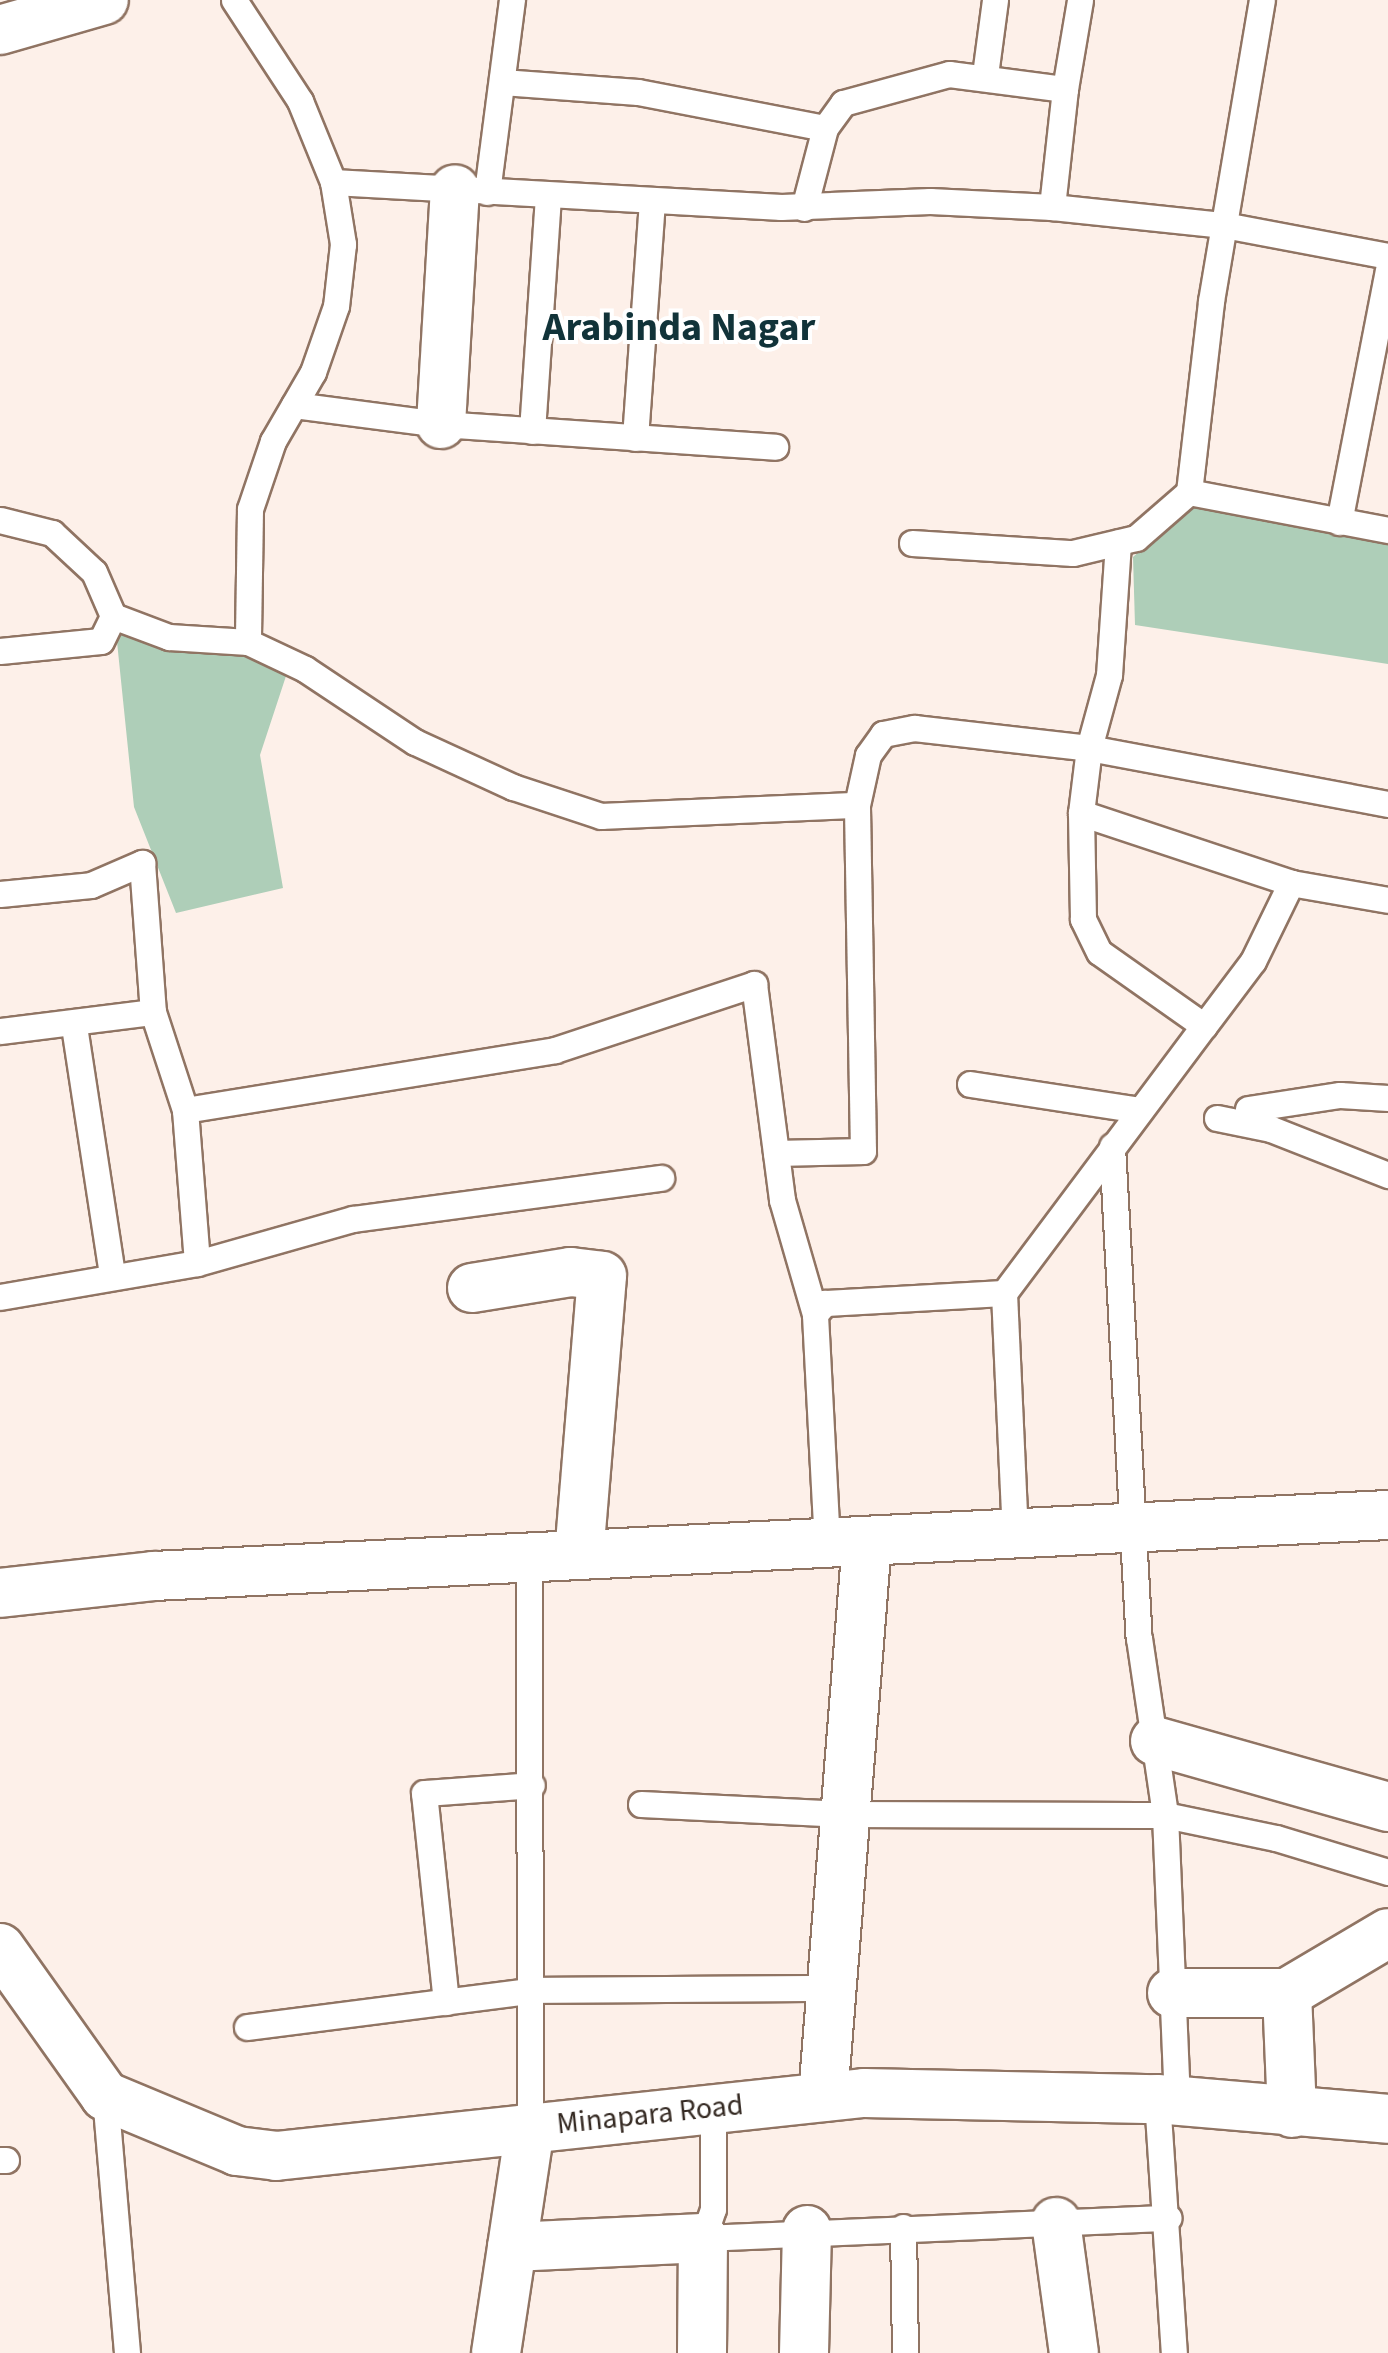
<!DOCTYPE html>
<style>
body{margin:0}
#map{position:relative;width:1388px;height:2353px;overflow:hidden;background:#fdf0e9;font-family:"Source Sans 3",sans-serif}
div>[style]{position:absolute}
.green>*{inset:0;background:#aeceb8}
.roads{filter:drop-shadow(2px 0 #907463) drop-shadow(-2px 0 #907463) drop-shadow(0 2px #907463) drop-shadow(0 -2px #907463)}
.service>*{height:25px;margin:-12.5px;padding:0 12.5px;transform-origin:12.5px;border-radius:12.5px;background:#fff}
.minor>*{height:48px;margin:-24px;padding:0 24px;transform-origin:24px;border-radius:24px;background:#fff}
span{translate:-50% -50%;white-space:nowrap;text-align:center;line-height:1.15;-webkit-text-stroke:8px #fff;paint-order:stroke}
.street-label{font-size:30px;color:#342922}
.district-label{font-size:40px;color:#113339;font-weight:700}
</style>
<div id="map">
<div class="green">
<i style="clip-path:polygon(1193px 504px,1388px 534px,1388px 664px,1135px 625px,1133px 557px)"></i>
<i style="clip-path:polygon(116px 632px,243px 648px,287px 673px,260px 755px,283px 888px,176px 913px,134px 807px)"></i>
</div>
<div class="roads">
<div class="service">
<i style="left:234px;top:0;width:121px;rotate:56.8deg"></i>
<i style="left:300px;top:101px;width:87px;rotate:67.8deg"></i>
<i style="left:333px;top:182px;width:63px;rotate:80.8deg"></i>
<i style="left:343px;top:244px;width:62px;rotate:96.4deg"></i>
<i style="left:336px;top:306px;width:70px;rotate:109.2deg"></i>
<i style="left:313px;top:372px;width:80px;rotate:120.1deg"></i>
<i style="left:273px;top:441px;width:72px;rotate:108.7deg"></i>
<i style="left:250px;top:509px;width:133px;rotate:90.9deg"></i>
<i style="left:985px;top:75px;width:76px;rotate:-82.4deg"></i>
<i style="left:502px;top:82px;width:136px;rotate:4.2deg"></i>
<i style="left:638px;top:92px;width:190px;rotate:10.9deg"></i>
<i style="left:1065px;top:89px;width:90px;rotate:-80.4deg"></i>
<i style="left:333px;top:182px;width:449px;rotate:3.2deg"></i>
<i style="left:781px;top:207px;width:149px;rotate:-2.3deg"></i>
<i style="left:930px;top:201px;width:122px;rotate:2.8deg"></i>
<i style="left:1052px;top:207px;width:173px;rotate:6deg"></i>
<i style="left:1224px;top:225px;width:167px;rotate:10.7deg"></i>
<i style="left:487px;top:192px;width:194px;rotate:-82.6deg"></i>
<i style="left:804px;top:208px;width:83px;rotate:-75.3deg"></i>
<i style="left:825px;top:128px;width:31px;rotate:-54deg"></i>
<i style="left:843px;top:103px;width:110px;rotate:-15.3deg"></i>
<i style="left:949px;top:74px;width:117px;rotate:7.4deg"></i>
<i style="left:1065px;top:89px;width:119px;rotate:96.3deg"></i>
<i style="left:294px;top:405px;width:148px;rotate:7.4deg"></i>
<i style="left:441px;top:424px;width:335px;rotate:3.9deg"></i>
<i style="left:532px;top:431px;width:236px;rotate:-86.1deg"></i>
<i style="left:635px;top:438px;width:238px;rotate:-85.9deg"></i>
<i style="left:1189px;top:492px;width:203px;rotate:10.8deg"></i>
<i style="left:0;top:520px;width:54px;rotate:14deg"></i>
<i style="left:52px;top:533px;width:57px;rotate:42.9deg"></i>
<i style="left:94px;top:572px;width:48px;rotate:66.6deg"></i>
<i style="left:113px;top:616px;width:60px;rotate:20.6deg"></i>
<i style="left:169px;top:637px;width:79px;rotate:3.6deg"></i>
<i style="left:248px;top:642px;width:63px;rotate:25.3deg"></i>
<i style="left:305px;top:669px;width:132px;rotate:33.6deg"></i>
<i style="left:415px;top:742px;width:108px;rotate:24.7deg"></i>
<i style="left:513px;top:787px;width:93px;rotate:18.2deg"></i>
<i style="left:601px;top:816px;width:256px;rotate:-2.5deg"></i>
<i style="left:857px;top:805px;width:51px;rotate:-77.6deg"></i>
<i style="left:868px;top:755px;width:26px;rotate:-54deg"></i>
<i style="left:883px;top:734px;width:32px;rotate:-11deg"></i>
<i style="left:914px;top:728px;width:176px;rotate:6.5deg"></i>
<i style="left:1089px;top:748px;width:304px;rotate:10.6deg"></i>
<i style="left:1339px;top:522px;width:257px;rotate:-79deg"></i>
<i style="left:912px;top:543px;width:161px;rotate:3.6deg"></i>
<i style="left:1073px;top:553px;width:65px;rotate:-13.4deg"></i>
<i style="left:1136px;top:538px;width:70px;rotate:-41deg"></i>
<i style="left:1189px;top:492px;width:192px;rotate:-83.4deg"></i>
<i style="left:1211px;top:301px;width:305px;rotate:-80.4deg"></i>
<i style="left:0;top:651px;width:101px;rotate:-5.7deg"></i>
<i style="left:101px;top:641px;width:28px;rotate:-64deg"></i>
<i style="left:1081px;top:813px;width:221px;rotate:18.4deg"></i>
<i style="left:0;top:894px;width:91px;rotate:-5.6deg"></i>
<i style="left:91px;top:885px;width:56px;rotate:-23.3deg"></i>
<i style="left:142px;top:863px;width:149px;rotate:85.8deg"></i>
<i style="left:153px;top:1012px;width:103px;rotate:71.9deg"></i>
<i style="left:185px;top:1110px;width:153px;rotate:85.5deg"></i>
<i style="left:74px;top:1026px;width:251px;rotate:81.3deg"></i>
<i style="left:1204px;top:1026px;width:81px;rotate:-53deg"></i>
<i style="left:1253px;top:961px;width:87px;rotate:-64deg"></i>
<i style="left:1291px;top:883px;width:98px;rotate:9.9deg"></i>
<i style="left:0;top:1031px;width:154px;rotate:-7.1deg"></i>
<i style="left:970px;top:1084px;width:171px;rotate:8.7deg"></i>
<i style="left:1248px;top:1109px;width:93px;rotate:-8.7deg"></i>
<i style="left:1340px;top:1095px;width:48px;rotate:3.6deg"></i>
<i style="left:185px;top:1110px;width:375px;rotate:-9.2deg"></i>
<i style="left:555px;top:1050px;width:210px;rotate:-18.3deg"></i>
<i style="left:754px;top:984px;width:218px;rotate:82.6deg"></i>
<i style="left:782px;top:1200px;width:119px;rotate:73.9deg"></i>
<i style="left:1217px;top:1118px;width:55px;rotate:11.5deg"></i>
<i style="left:1271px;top:1129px;width:126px;rotate:21.5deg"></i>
<i style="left:1112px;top:1146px;width:493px;rotate:86.9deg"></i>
<i style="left:1139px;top:1638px;width:179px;rotate:81.6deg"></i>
<i style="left:1165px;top:1815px;width:286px;rotate:87.6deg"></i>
<i style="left:776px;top:1153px;width:87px;rotate:-1.3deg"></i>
<i style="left:863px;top:1151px;width:346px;rotate:-91deg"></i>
<i style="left:1004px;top:1293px;width:242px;rotate:87.4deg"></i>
<i style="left:0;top:1297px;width:200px;rotate:-9.8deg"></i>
<i style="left:197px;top:1263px;width:162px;rotate:-15.8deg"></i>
<i style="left:353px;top:1219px;width:311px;rotate:-7.6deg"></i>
<i style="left:827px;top:1544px;width:230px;rotate:-93deg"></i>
<i style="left:815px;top:1314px;width:15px;rotate:-48deg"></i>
<i style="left:825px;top:1303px;width:179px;rotate:-3.2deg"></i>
<i style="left:1004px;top:1293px;width:334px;rotate:-53.2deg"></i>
<i style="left:1204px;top:1026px;width:128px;rotate:-144.8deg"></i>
<i style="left:1099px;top:952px;width:37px;rotate:-116deg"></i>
<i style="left:1083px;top:919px;width:106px;rotate:-91.1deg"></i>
<i style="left:1081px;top:813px;width:65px;rotate:-83deg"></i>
<i style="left:1089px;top:748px;width:76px;rotate:-74.7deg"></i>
<i style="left:1109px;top:675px;width:133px;rotate:-86.1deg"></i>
<i style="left:529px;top:1558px;width:569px;rotate:89.9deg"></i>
<i style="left:641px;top:1804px;width:203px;rotate:2.8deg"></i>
<i style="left:844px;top:1814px;width:321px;rotate:0.2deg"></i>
<i style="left:1165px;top:1815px;width:113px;rotate:11.7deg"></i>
<i style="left:1276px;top:1838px;width:117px;rotate:16.9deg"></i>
<i style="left:446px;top:2002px;width:210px;rotate:-96deg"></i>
<i style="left:424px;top:1793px;width:108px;rotate:-4.2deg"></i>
<i style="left:247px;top:2027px;width:290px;rotate:-7.3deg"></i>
<i style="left:535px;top:1990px;width:297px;rotate:-0.4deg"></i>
<i style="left:105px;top:2096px;width:258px;rotate:85.1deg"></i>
<i style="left:1157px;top:2099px;width:255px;rotate:86.2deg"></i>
<i style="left:713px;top:2108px;width:101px;rotate:90deg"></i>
<i style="left:713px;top:2209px;width:31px;rotate:109deg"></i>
<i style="left:703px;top:2238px;width:466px;rotate:-2.5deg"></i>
<i style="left:0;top:2160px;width:6px"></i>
<i style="left:903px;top:2227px;width:126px;rotate:89.1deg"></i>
</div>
<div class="minor">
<i style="left:0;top:30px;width:108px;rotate:-16.1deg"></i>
<i style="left:441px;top:424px;width:235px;rotate:-86.6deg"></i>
<i style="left:472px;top:1288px;width:100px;rotate:-9.2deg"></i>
<i style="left:571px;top:1272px;width:31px;rotate:7deg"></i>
<i style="left:602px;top:1276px;width:278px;rotate:94.7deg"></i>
<i style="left:0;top:1593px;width:155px;rotate:-6.3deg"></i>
<i style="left:154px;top:1576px;width:1236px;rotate:-2.83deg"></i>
<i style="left:1155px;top:1741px;width:242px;rotate:15.8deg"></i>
<i style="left:0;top:1948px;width:181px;rotate:54.6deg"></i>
<i style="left:105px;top:2096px;width:143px;rotate:22.6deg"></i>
<i style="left:237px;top:2151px;width:39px;rotate:7deg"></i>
<i style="left:276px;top:2156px;width:591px;rotate:-6.12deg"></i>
<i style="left:864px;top:2093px;width:293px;rotate:1.2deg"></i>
<i style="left:1157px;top:2099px;width:232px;rotate:4.9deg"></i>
<i style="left:1172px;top:1993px;width:115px"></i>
<i style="left:1287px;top:1993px;width:120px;rotate:87.6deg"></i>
<i style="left:1287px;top:1993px;width:117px;rotate:-30.7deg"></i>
<i style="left:823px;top:2097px;width:557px;rotate:-85.47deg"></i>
<i style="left:1056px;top:2222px;width:132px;rotate:82.2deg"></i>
<i style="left:512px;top:2247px;width:191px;rotate:-2.7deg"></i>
<i style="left:703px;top:2238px;width:115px;rotate:90.5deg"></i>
<i style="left:496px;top:2353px;width:229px;rotate:-81.4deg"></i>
<i style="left:804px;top:2353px;width:123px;rotate:-88.6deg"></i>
</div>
</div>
<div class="street-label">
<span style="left:650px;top:2115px;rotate:-6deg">Minapara Road</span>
</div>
<div class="district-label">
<span style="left:679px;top:328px">Arabinda Nagar</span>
</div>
</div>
